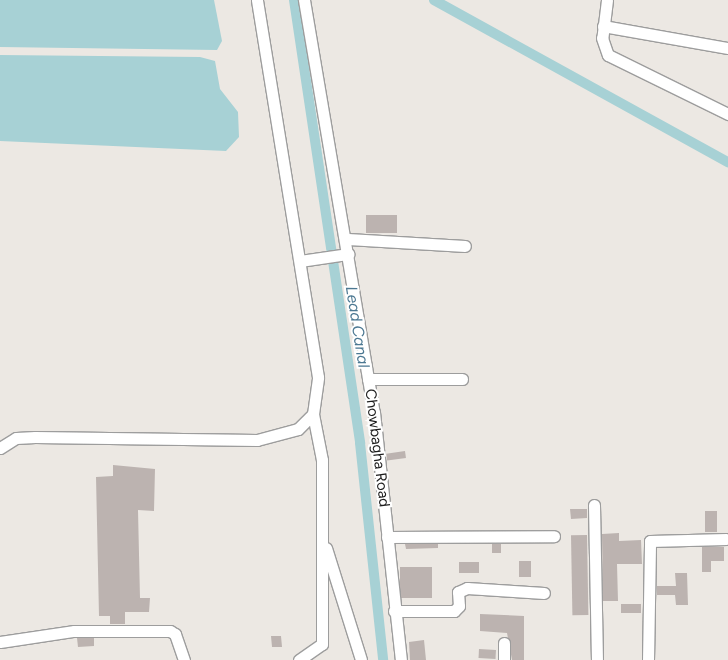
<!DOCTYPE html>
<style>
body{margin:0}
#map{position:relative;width:728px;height:660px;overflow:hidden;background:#ece8e3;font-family:Figtree,sans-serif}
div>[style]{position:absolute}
.water>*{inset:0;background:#a7d1d5}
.canal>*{height:10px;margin:-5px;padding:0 5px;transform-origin:5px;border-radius:5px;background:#a7d1d5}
.building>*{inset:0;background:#bcb3b0;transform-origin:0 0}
.roads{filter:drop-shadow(1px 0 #9d9d9d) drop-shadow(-1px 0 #9d9d9d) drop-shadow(0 1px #9d9d9d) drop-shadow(0 -1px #9d9d9d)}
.street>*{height:11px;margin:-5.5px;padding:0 5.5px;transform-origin:5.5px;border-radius:5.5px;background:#fff}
span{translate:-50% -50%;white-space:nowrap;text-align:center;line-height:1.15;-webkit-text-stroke:4px #fff;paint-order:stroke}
.street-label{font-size:15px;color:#1c1c1c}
.water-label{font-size:16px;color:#4c7892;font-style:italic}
</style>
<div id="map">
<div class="water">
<i style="clip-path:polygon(0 0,214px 0,222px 41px,217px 50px,0 47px)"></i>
<i style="clip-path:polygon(0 55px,200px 57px,215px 61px,220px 89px,238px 112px,239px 137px,226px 151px,0 141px)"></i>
</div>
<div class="canal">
<i style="left:294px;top:0;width:448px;rotate:81.5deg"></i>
<i style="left:360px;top:443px;width:218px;rotate:83.9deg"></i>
<i style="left:434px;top:0;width:336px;rotate:28.9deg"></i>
</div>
<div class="building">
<i style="left:366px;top:215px;width:31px;height:18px"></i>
<i style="left:405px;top:451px;width:7px;height:19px;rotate:82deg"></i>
<i style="clip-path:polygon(113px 465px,155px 469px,154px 511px,138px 510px,140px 598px,150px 598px,149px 612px,125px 612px,125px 624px,110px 624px,110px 616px,99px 616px,96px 477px,113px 476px)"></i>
<i style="clip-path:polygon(570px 509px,587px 509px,587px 518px,571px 519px)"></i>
<i style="left:705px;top:511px;width:12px;height:21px"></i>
<i style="clip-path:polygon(619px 533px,619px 541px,641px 540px,642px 564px,617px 564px,618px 601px,603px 601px,602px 534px)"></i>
<i style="left:587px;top:535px;width:80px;height:16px;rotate:89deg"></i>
<i style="clip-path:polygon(405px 544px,438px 544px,438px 548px,406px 549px)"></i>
<i style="left:492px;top:544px;width:9px;height:9px"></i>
<i style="clip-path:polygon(702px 547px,724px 547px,724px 561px,711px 561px,711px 572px,702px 572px)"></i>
<i style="left:519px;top:561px;width:12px;height:16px"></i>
<i style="left:459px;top:562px;width:20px;height:11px"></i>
<i style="left:432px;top:567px;width:31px;height:32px;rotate:90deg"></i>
<i style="clip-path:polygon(675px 573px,687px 573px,688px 605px,676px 605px,675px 595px,657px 595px,657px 586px,676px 586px)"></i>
<i style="left:641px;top:604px;width:9px;height:20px;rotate:90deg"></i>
<i style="clip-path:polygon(480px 614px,524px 616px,524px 660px,512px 660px,507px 633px,480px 631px)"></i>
<i style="clip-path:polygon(271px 636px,281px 636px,282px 647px,272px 647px)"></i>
<i style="clip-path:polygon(77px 638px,94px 638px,94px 646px,78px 647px)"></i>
<i style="clip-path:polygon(424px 640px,426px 660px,410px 660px,409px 642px)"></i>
<i style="left:479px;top:649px;width:17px;height:9px;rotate:3deg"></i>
</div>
<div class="roads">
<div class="street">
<i style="left:304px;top:0;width:418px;rotate:80.4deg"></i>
<i style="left:374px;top:412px;width:249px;rotate:83.8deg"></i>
<i style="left:607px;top:0;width:38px;rotate:97deg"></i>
<i style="left:602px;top:38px;width:18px;rotate:71deg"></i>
<i style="left:608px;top:55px;width:134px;rotate:26.2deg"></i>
<i style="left:603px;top:26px;width:127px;rotate:10deg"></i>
<i style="left:348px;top:239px;width:117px;rotate:3.4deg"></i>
<i style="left:300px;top:261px;width:49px;rotate:-8.3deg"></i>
<i style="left:368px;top:379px;width:94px"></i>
<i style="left:0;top:448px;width:19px;rotate:-32deg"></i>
<i style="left:16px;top:438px;width:19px;rotate:-3deg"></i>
<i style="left:35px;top:437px;width:222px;rotate:0.8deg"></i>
<i style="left:257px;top:440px;width:42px;rotate:-15deg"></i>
<i style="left:298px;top:429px;width:21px;rotate:-45deg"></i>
<i style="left:313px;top:414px;width:37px;rotate:-82deg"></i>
<i style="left:318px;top:377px;width:382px;rotate:-99.2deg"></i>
<i style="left:594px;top:505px;width:155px;rotate:88.9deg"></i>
<i style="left:387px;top:537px;width:167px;rotate:-0.3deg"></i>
<i style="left:326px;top:548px;width:117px;rotate:72.6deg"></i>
<i style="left:394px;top:611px;width:60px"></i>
<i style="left:454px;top:611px;width:7px;rotate:-45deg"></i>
<i style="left:459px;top:606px;width:14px;rotate:-94deg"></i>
<i style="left:458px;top:592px;width:10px;rotate:-24deg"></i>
<i style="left:467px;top:588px;width:77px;rotate:3.7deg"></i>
<i style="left:0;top:642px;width:75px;rotate:-8.5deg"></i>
<i style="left:74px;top:631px;width:96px"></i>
<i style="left:170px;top:631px;width:6px;rotate:31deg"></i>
<i style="left:175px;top:634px;width:28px;rotate:71deg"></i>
<i style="left:299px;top:660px;width:28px;rotate:-35deg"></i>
<i style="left:322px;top:644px;width:184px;rotate:-90deg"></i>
<i style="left:322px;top:460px;width:47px;rotate:-101.1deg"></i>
<i style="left:504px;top:660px;width:17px;rotate:-90deg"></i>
<i style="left:648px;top:660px;width:119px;rotate:-89deg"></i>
<i style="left:650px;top:541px;width:76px;rotate:-1.5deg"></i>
</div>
</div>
<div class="street-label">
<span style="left:377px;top:448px;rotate:83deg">Chowbagha Road</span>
</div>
<div class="water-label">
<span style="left:357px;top:327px;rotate:81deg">Lead Canal</span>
</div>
</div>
